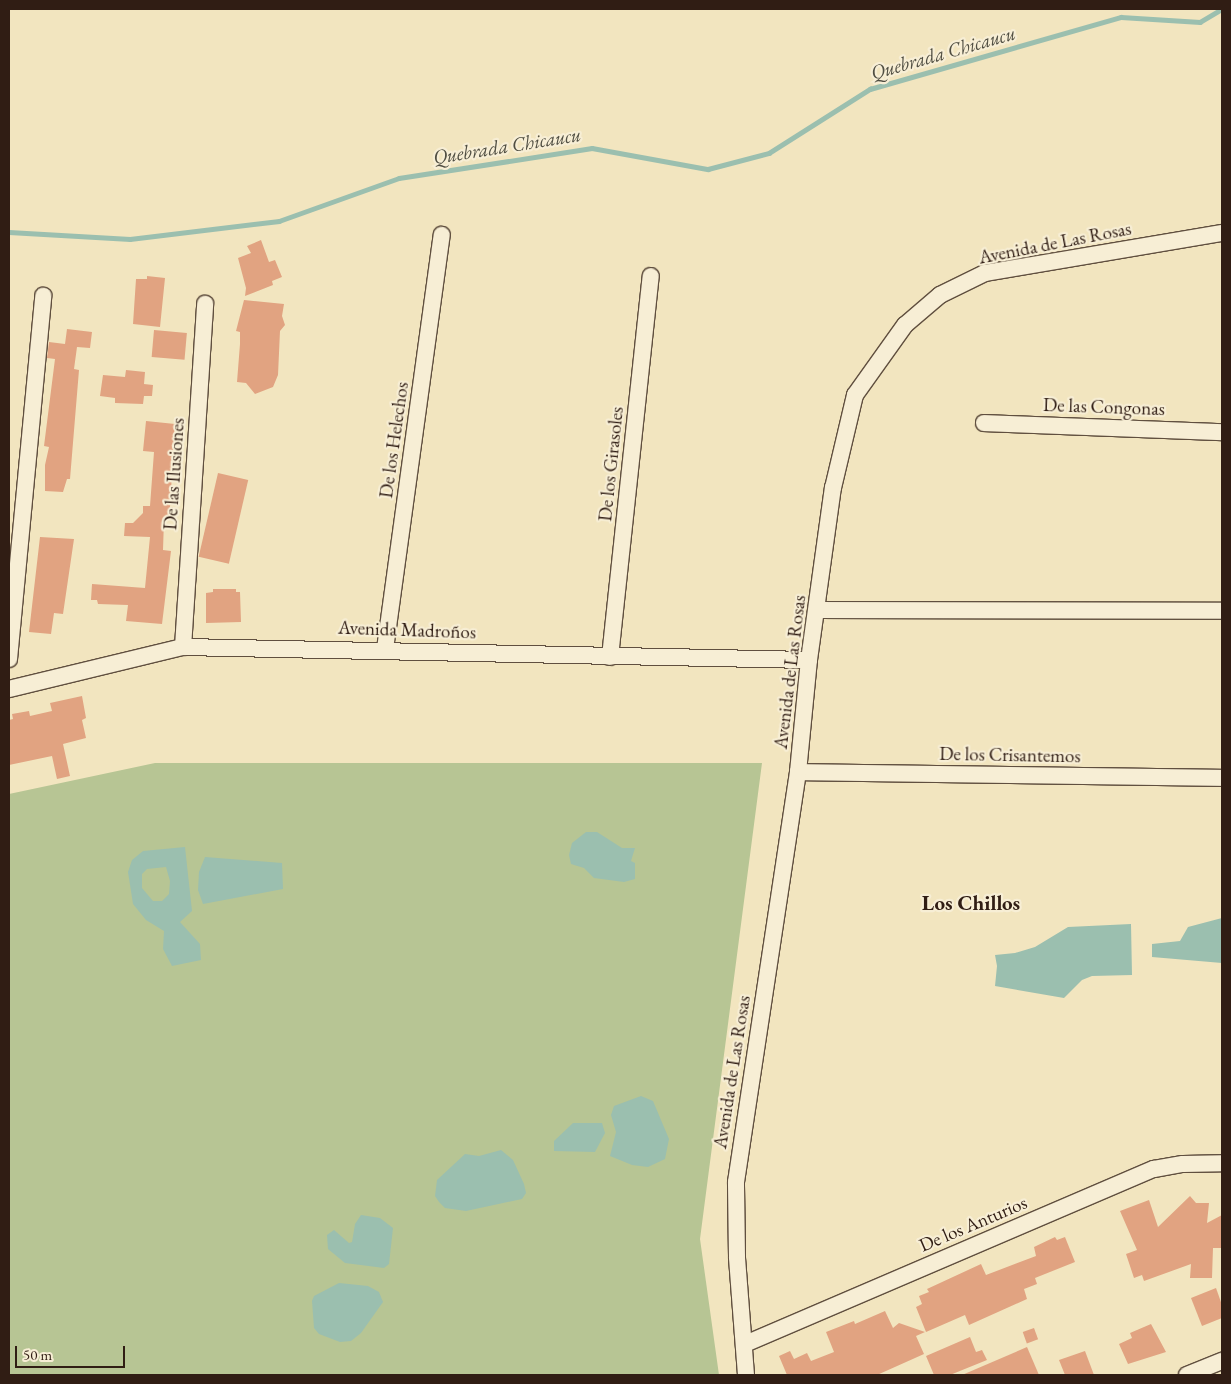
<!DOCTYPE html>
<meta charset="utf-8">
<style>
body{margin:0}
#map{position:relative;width:1231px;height:1384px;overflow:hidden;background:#f2e5bf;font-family:"EB Garamond",serif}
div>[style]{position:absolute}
.green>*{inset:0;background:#b7c594}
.water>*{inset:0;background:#9bbfaf}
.stream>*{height:4.5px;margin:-2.25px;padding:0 2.25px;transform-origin:2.25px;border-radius:2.25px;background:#9bbfaf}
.building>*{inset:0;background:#e1a381;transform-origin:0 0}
.roads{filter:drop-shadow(1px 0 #604f3f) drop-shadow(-1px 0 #604f3f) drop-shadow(0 1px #604f3f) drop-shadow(0 -1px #604f3f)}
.minor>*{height:16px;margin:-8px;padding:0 8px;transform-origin:8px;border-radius:8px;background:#f7eed5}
span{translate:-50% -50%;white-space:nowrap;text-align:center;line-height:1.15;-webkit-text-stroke:4.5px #f7eed5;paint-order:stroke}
.street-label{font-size:19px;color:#301d14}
.water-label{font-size:20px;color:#504e42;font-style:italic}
.quarter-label{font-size:21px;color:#301d14;font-weight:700}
.frame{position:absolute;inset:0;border:10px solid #301d14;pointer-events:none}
.scale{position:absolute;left:15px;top:1346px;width:110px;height:22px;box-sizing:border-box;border:2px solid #301d14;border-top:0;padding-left:6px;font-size:15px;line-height:18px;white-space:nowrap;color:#301d14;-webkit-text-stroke:4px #f7eed5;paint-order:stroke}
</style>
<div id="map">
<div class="green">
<i style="clip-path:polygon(155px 763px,762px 763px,700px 1239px,719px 1375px,9px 1375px,9px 794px)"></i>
</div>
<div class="water">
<i style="clip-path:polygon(586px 832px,597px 832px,622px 848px,635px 848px,631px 861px,635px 863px,635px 879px,624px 882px,594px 878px,584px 868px,571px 864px,569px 855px,572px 843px)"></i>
<i style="clip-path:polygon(evenodd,185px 847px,192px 911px,180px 922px,200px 944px,201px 960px,172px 966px,163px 949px,164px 931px,146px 920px,133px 904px,128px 872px,132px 860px,143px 851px,185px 847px,166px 867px,170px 881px,169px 894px,162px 901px,153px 901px,142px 888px,142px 874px,147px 869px,166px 867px)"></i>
<i style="clip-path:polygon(205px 857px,282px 863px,283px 889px,203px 904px,198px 890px,199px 872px)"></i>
<i style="clip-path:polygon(1222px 918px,1222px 963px,1152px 957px,1152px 944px,1180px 941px,1188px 927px)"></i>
<i style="clip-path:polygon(1131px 924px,1132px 975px,1092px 976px,1082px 980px,1064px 998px,995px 986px,997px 966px,995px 955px,1015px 953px,1035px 947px,1068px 927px)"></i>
<i style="clip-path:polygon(641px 1096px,653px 1101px,669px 1139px,665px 1159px,648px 1167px,632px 1165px,610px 1156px,616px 1132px,611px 1115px,614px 1106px)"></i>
<i style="clip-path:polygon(573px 1123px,602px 1123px,605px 1133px,595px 1152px,554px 1151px,554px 1141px)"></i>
<i style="clip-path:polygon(501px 1150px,513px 1160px,524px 1184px,526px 1193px,522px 1199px,466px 1211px,445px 1208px,439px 1202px,435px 1196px,437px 1180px,465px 1154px,479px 1156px)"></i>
<i style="clip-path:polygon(361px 1215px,380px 1218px,393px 1228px,389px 1264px,384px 1268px,345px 1263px,328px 1249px,327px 1235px,334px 1230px,349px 1243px,352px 1242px,355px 1224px)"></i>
<i style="clip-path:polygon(339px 1283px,368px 1286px,379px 1292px,383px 1302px,361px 1333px,351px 1341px,340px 1342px,319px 1334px,314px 1328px,312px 1301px,314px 1296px)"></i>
</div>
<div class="stream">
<i style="left:9px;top:232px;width:121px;rotate:3.3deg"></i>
<i style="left:130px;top:239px;width:150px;rotate:-6.9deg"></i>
<i style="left:279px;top:221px;width:127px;rotate:-19.7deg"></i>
<i style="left:399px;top:178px;width:195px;rotate:-8.8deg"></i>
<i style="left:592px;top:148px;width:118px;rotate:10.3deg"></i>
<i style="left:708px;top:169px;width:63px;rotate:-14.7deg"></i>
<i style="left:769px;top:153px;width:120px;rotate:-32.4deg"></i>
<i style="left:870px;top:89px;width:261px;rotate:-16deg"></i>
<i style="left:1121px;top:17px;width:79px;rotate:3.6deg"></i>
<i style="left:1200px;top:22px;width:26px;rotate:-31deg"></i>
</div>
<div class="building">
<i style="clip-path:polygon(261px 240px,269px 262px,275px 260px,282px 277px,272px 281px,273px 285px,245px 296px,246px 288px,238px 258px,251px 253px,247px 246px)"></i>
<i style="clip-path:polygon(147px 276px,165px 278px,160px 327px,133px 324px,136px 279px,147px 279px)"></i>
<i style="clip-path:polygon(244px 300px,284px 304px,282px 316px,285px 325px,280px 331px,278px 375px,273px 387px,255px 394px,246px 383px,237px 382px,240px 344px,240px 332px,236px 331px)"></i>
<i style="clip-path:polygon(67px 329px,92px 332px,90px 348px,77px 347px,74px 369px,79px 370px,70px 479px,67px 479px,63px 492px,45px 491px,45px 465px,49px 447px,44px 446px,55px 359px,47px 358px,49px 342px,65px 344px)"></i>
<i style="left:154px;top:330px;width:33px;height:27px;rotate:5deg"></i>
<i style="clip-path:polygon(126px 370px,145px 372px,144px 384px,153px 385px,152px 396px,144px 396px,143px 404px,115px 403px,115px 398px,100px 396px,103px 375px,125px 377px)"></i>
<i style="clip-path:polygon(146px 421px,175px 424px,170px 507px,173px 507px,173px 520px,164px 520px,163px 550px,171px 551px,162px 624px,126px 621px,128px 605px,98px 604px,97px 600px,91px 600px,92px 584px,145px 588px,150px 537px,124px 536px,125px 523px,133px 523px,143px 513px,143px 506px,150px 506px,154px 452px,143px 451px)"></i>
<i style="left:218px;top:473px;width:31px;height:86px;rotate:13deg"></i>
<i style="clip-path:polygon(40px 537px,74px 539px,63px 614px,54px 613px,51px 634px,29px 632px)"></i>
<i style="clip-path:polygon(213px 589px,236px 589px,236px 592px,240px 592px,241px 622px,206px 623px,206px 593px,213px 592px)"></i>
<i style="clip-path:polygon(82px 696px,86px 718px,82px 720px,86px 738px,63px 744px,70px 776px,57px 779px,52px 756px,9px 765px,9px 720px,13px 719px,12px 714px,29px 711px,30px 716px,52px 711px,50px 703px)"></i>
<i style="clip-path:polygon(1190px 1196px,1196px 1203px,1209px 1203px,1207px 1223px,1222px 1215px,1222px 1248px,1213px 1248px,1212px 1278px,1190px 1278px,1191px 1264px,1144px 1281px,1142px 1275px,1134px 1278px,1126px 1254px,1137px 1250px,1120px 1211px,1149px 1200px,1158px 1227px)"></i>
<i style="clip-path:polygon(1055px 1237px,1057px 1240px,1065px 1237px,1075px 1262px,1035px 1278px,1037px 1284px,1024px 1289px,1027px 1299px,969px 1325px,965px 1315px,926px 1332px,916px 1307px,922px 1304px,919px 1296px,929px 1292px,927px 1289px,981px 1264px,986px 1275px,1036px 1256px,1034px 1247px)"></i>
<i style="clip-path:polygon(1216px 1288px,1222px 1305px,1222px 1318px,1202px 1326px,1191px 1298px)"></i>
<i style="clip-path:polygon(885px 1311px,893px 1328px,899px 1323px,925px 1332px,916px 1336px,924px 1354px,877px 1375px,787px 1375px,779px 1356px,790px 1351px,794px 1359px,807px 1353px,811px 1361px,834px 1352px,826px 1332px,854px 1321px,855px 1324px)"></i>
<i style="clip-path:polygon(1151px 1324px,1166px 1352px,1128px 1364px,1119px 1344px,1132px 1338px,1130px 1333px)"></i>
<i style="left:1034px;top:1328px;width:12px;height:12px;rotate:70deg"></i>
<i style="clip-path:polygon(970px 1337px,976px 1352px,982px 1350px,987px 1360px,950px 1375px,934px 1375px,926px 1356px)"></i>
<i style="clip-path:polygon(1027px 1347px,1039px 1375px,962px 1375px)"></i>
<i style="clip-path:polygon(1085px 1351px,1094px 1375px,1065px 1375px,1059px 1360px)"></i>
</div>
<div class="roads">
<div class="minor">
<i style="left:984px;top:423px;width:238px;rotate:2.2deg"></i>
<i style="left:818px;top:610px;width:404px;rotate:0.1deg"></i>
<i style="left:183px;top:647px;width:344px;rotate:-86.3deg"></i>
<i style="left:385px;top:649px;width:418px;rotate:-82.2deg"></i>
<i style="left:610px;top:657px;width:383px;rotate:-83.9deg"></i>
<i style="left:9px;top:659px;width:365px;rotate:-84.6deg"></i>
<i style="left:9px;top:689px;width:179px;rotate:-13.6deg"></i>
<i style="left:183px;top:647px;width:626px;rotate:1.19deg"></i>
<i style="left:798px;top:772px;width:424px;rotate:0.8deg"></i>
<i style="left:745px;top:1344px;width:445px;rotate:-23.2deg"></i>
<i style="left:1154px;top:1169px;width:29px;rotate:-10deg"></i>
<i style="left:1183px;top:1164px;width:39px;rotate:-1deg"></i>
<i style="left:746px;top:1375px;width:118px;rotate:-94.4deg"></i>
<i style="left:737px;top:1257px;width:75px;rotate:-90.8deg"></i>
<i style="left:736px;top:1182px;width:415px;rotate:-81.4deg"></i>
<i style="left:798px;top:772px;width:113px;rotate:-84.4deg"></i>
<i style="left:809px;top:660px;width:174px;rotate:-82.1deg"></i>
<i style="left:833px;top:488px;width:96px;rotate:-76.7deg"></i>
<i style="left:855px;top:395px;width:86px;rotate:-54.5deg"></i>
<i style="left:905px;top:325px;width:46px;rotate:-40.6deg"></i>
<i style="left:940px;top:295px;width:50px;rotate:-26.1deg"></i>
<i style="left:985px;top:273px;width:240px;rotate:-9.6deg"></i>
<i style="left:1187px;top:1375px;width:38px;rotate:-22deg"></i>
</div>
</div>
<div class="street-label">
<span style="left:1055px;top:243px;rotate:-11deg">Avenida de Las Rosas</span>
<span style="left:1104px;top:407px;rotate:2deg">De las Congonas</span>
<span style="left:394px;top:440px;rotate:-82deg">De los Helechos</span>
<span style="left:611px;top:464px;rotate:-84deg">De los Girasoles</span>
<span style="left:174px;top:474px;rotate:-86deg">De las Ilusiones</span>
<span style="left:407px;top:630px;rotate:2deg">Avenida Madroños</span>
<span style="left:790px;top:672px;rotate:-83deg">Avenida de Las Rosas</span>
<span style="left:1010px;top:755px;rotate:1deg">De los Crisantemos</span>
<span style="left:732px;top:1072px;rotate:-81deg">Avenida de Las Rosas</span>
<span style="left:973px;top:1224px;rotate:-23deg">De los Anturios</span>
</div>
<div class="water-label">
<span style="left:943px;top:53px;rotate:-16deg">Quebrada Chicaucu</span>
<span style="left:507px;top:146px;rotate:-9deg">Quebrada Chicaucu</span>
</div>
<div class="quarter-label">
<span style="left:971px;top:903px">Los Chillos</span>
</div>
<div class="frame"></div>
<div class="scale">50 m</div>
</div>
